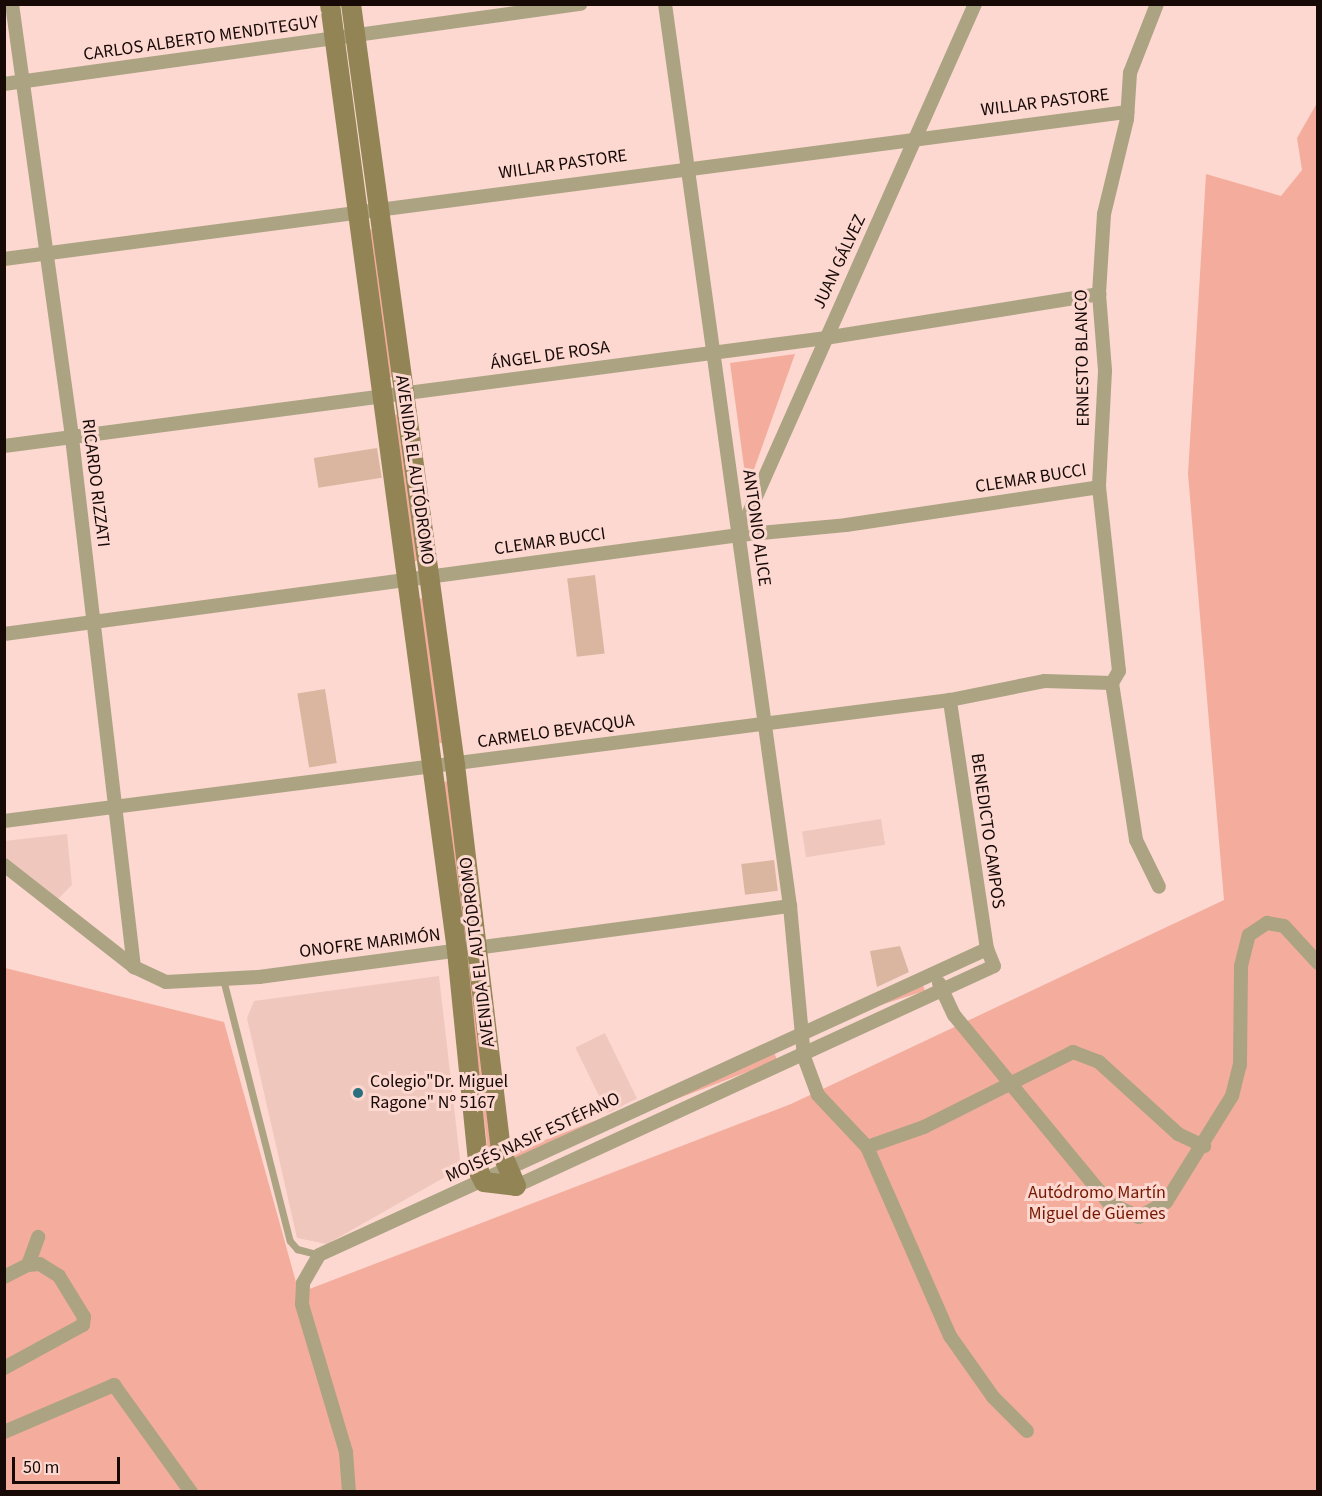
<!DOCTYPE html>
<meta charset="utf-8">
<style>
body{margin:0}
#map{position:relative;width:1322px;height:1496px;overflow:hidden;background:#fcd8d0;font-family:"Source Sans 3",sans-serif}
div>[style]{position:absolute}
.built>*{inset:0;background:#f0c7bd;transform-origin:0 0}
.green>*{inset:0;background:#f4ad9d;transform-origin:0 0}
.building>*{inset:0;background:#dab6a0;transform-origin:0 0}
.lane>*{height:7px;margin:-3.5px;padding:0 3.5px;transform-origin:3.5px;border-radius:3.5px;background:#aca383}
.street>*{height:14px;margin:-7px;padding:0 7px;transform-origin:7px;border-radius:7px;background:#aca383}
.secondary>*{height:20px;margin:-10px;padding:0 10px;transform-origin:10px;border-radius:10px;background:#928454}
.dots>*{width:16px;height:16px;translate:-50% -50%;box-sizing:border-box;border:3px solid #fcd8d0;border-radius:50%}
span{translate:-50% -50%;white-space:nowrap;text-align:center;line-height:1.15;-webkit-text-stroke:6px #fcd8d0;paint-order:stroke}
.street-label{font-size:18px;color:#160906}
.poi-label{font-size:18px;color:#160906}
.left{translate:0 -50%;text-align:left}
.park-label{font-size:18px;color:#751802}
.frame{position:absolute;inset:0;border:6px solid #160906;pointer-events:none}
.scale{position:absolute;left:12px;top:1457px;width:108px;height:27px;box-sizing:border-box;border:3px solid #160906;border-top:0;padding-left:8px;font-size:18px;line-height:21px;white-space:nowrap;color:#160906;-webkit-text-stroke:4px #fcd8d0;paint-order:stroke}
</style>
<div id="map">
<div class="built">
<i style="left:881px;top:819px;width:26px;height:80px;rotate:81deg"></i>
<i style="clip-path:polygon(67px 834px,72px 885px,57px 900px,5px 857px,4px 841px)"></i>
<i style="clip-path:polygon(439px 976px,461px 1168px,327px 1244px,297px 1238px,247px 1018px,254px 1001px)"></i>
<i style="left:605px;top:1033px;width:73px;height:33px;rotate:64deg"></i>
</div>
<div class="green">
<i style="clip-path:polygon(1317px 103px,1317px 1491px,5px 1492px,5px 968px,224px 1022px,299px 1293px,791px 1104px,1224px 900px,1188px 474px,1206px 174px,1281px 196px,1302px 170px,1297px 138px)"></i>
<i style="left:375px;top:229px;width:149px;height:6px;rotate:83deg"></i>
<i style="clip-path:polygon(795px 354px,747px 489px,730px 363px)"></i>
<i style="clip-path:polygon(399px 414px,419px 561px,413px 561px,394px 415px)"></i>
<i style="left:424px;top:598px;width:146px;height:6px;rotate:82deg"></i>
<i style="clip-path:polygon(449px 781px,469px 932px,463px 933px,444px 782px)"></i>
<i style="clip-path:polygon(473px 971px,494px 1160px,489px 1161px,467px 972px)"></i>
<i style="left:923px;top:985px;width:6px;height:114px;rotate:72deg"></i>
<i style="left:774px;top:1052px;width:9px;height:283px;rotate:69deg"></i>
</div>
<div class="building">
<i style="left:377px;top:448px;width:30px;height:64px;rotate:81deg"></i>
<i style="left:595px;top:575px;width:79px;height:28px;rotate:83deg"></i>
<i style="left:325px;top:689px;width:75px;height:28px;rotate:81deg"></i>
<i style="left:774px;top:860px;width:31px;height:33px;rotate:83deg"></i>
<i style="clip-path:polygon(900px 946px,909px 972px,877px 987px,870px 951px)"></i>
</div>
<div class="lane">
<i style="left:223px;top:979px;width:270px;rotate:75.7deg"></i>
<i style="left:290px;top:1241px;width:11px;rotate:49deg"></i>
<i style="left:297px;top:1249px;width:23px;rotate:15deg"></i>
</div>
<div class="street">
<i style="left:12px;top:4px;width:438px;rotate:82.1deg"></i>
<i style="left:72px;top:438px;width:533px;rotate:83.32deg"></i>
<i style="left:665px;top:4px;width:911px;rotate:82.11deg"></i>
<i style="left:790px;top:906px;width:152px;rotate:84.7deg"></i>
<i style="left:804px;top:1057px;width:40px;rotate:69.8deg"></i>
<i style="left:818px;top:1095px;width:71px;rotate:46.7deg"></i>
<i style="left:867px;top:1147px;width:60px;rotate:-19.3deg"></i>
<i style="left:924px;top:1127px;width:167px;rotate:-26.7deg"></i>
<i style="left:1073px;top:1052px;width:28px;rotate:21deg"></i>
<i style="left:1099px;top:1062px;width:107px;rotate:42.3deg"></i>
<i style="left:1178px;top:1134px;width:29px;rotate:25deg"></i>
<i style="left:1157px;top:4px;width:74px;rotate:111.4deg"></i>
<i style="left:1130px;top:73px;width:46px;rotate:93.7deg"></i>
<i style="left:1127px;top:119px;width:98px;rotate:103.6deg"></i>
<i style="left:1104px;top:214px;width:80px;rotate:93.6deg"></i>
<i style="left:1099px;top:294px;width:77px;rotate:85.5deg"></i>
<i style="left:1105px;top:371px;width:116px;rotate:93deg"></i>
<i style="left:1099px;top:487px;width:185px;rotate:83.8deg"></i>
<i style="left:1119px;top:671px;width:14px;rotate:120deg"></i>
<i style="left:1112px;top:683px;width:159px;rotate:81.3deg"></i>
<i style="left:1136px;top:840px;width:52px;rotate:63.9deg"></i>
<i style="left:4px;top:84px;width:582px;rotate:-7.91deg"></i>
<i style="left:4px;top:259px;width:1133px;rotate:-7.46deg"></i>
<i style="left:4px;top:446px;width:828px;rotate:-7.49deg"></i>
<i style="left:825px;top:338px;width:278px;rotate:-9.1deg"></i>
<i style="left:739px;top:535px;width:581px;rotate:-66.04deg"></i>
<i style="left:4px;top:634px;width:742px;rotate:-7.67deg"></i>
<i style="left:739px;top:535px;width:107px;rotate:-5.3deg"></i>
<i style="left:846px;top:525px;width:256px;rotate:-8.5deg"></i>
<i style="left:4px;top:821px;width:954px;rotate:-7.29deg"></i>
<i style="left:950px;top:700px;width:96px;rotate:-11.4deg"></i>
<i style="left:1044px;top:681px;width:68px;rotate:1.7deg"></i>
<i style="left:4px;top:865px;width:165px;rotate:38.1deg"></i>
<i style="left:134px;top:967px;width:35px;rotate:25deg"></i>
<i style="left:166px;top:982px;width:93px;rotate:-3.1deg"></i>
<i style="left:259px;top:977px;width:536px;rotate:-7.62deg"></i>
<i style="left:939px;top:983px;width:35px;rotate:65deg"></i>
<i style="left:954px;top:1015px;width:244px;rotate:50.5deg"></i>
<i style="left:1109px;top:1203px;width:33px;rotate:25deg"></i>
<i style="left:1139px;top:1217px;width:31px;rotate:-29deg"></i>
<i style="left:1166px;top:1202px;width:125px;rotate:-58.1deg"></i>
<i style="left:1232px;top:1096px;width:32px;rotate:-76deg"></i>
<i style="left:1240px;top:1065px;width:99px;rotate:-89.4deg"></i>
<i style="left:1241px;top:966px;width:32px;rotate:-76deg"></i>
<i style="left:1249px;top:935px;width:22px;rotate:-34deg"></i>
<i style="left:1267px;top:923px;width:17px;rotate:10deg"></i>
<i style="left:1284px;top:926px;width:50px;rotate:47.4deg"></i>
<i style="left:867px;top:1147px;width:206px;rotate:66.3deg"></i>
<i style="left:950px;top:1336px;width:75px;rotate:54.8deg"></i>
<i style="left:993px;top:1397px;width:48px;rotate:45deg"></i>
<i style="left:516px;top:1186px;width:526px;rotate:-24.71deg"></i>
<i style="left:994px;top:966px;width:18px;rotate:-112deg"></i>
<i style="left:987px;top:949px;width:252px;rotate:-98.5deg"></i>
<i style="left:4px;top:1277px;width:27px;rotate:-27deg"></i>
<i style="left:28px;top:1265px;width:30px;rotate:-70deg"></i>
<i style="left:4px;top:1368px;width:90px;rotate:-28.6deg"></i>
<i style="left:83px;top:1325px;width:8px;rotate:-83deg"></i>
<i style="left:84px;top:1317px;width:48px;rotate:-121.4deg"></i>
<i style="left:59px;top:1276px;width:22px;rotate:-148deg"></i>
<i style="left:40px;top:1264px;width:12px;rotate:175deg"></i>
<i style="left:4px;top:1432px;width:120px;rotate:-23.1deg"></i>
<i style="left:114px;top:1385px;width:132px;rotate:54.3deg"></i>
<i style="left:349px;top:1492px;width:40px;rotate:-94.3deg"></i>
<i style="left:346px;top:1452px;width:154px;rotate:-106.6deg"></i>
<i style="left:302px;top:1304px;width:21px;rotate:-87deg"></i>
<i style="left:303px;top:1283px;width:32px;rotate:-60deg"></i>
<i style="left:319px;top:1255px;width:735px;rotate:-24.61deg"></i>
</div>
<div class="secondary">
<i style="left:330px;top:4px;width:955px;rotate:82.36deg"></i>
<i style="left:457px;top:951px;width:222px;rotate:84.3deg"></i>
<i style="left:479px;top:1172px;width:11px;rotate:63deg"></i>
<i style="left:484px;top:1182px;width:32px;rotate:7deg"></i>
<i style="left:351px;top:4px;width:768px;rotate:82.22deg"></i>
<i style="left:455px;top:765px;width:389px;rotate:83.2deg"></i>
<i style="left:501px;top:1151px;width:38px;rotate:67deg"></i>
</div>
<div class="dots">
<i style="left:358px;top:1093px;background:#2b707f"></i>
</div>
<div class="street-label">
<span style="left:201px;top:39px;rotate:-8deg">CARLOS ALBERTO MENDITEGUY</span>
<span style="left:1045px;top:103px;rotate:-7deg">WILLAR PASTORE</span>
<span style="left:563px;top:165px;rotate:-8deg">WILLAR PASTORE</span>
<span style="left:840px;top:262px;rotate:-65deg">JUAN GÁLVEZ</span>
<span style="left:550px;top:356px;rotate:-8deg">ÁNGEL DE ROSA</span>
<span style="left:1083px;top:358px;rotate:-91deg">ERNESTO BLANCO</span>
<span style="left:414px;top:470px;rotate:82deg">AVENIDA EL AUTÓDROMO</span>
<span style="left:1031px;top:479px;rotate:-9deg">CLEMAR BUCCI</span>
<span style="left:95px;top:483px;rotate:83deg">RICARDO RIZZATI</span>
<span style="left:756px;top:528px;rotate:82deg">ANTONIO ALICE</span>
<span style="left:550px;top:542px;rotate:-8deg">CLEMAR BUCCI</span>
<span style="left:556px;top:732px;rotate:-8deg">CARMELO BEVACQUA</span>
<span style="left:987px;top:831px;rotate:82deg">BENEDICTO CAMPOS</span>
<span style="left:370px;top:944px;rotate:-7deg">ONOFRE MARIMÓN</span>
<span style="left:478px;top:952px;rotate:-97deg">AVENIDA EL AUTÓDROMO</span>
<span style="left:533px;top:1138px;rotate:-25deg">MOISÉS NASIF ESTÉFANO</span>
</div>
<div class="poi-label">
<span class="left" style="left:370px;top:1093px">Colegio"Dr. Miguel<br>Ragone" Nº 5167</span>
</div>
<div class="park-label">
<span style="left:1097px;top:1204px">Autódromo Martín<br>Miguel de Güemes</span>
</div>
<div class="frame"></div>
<div class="scale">50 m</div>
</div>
